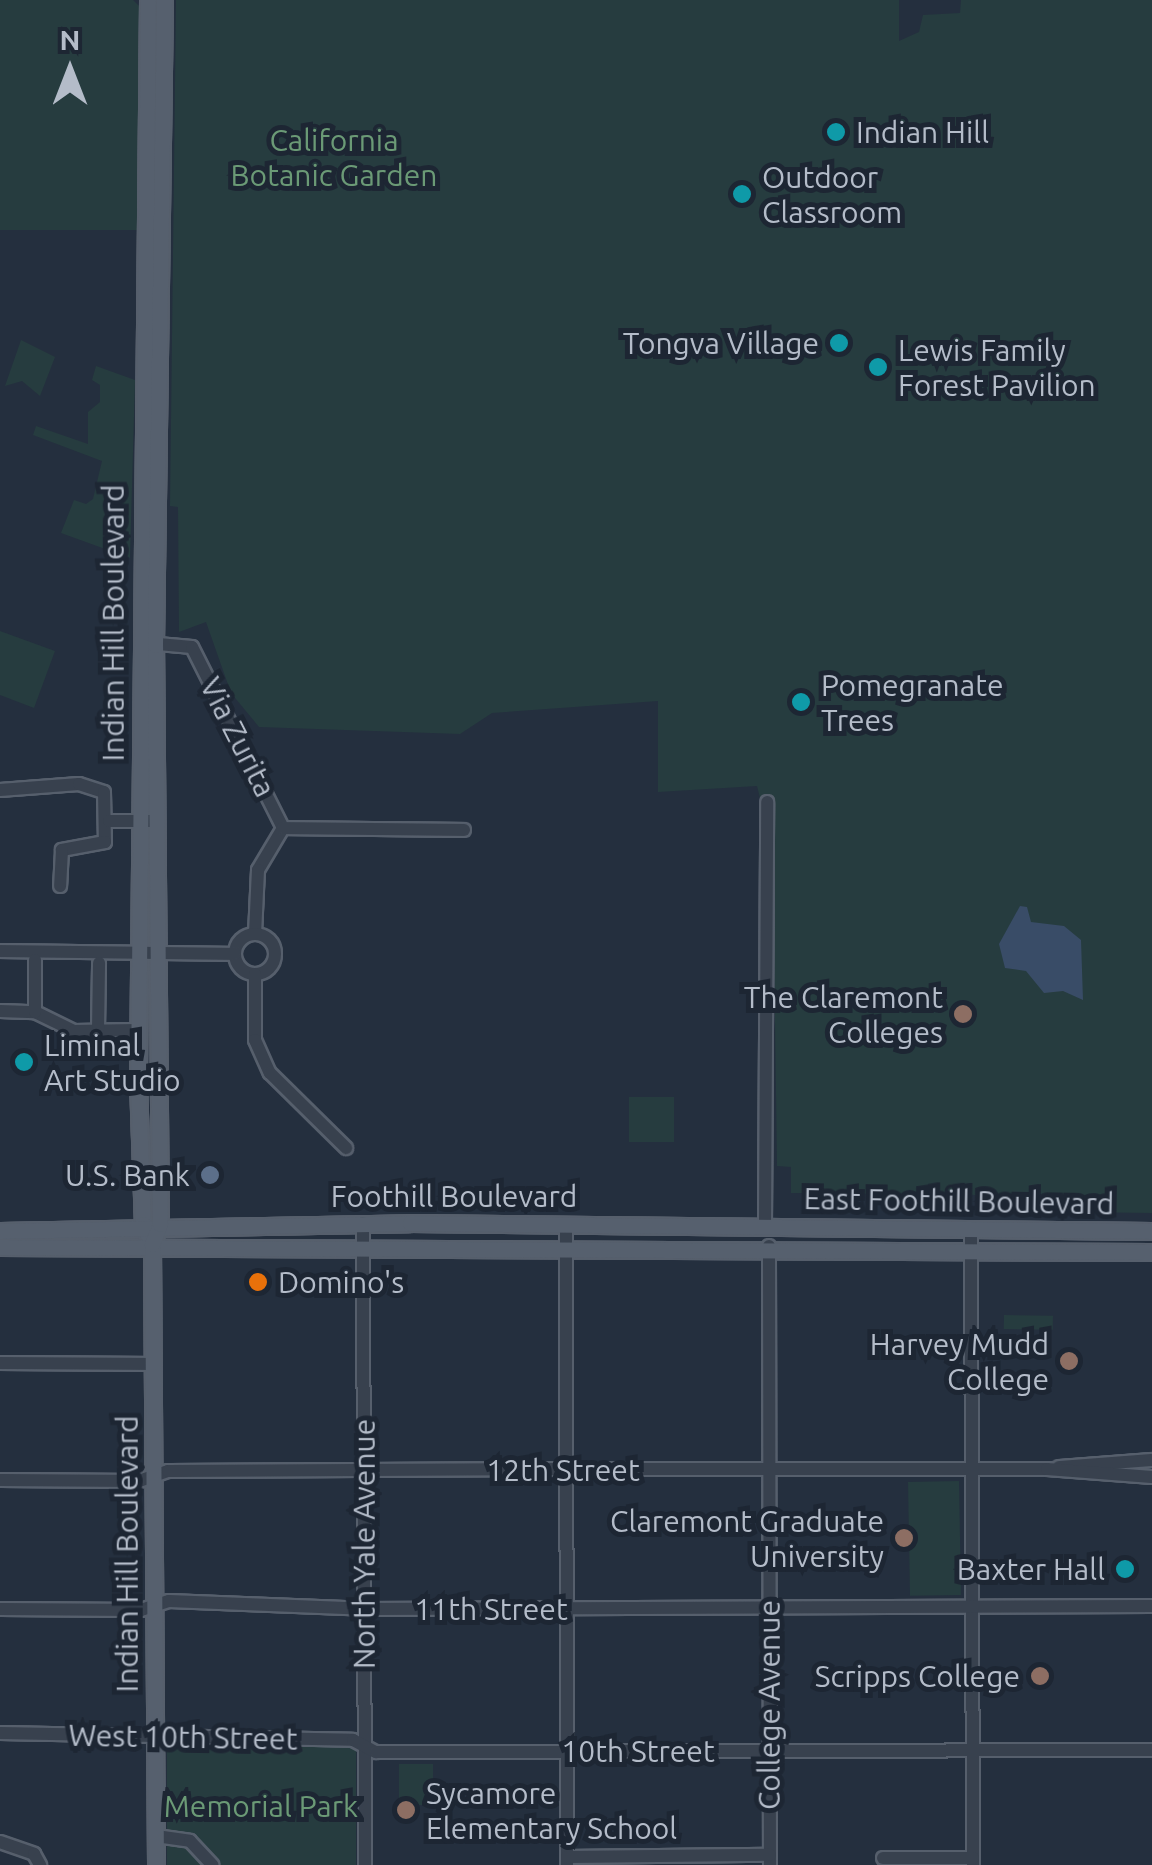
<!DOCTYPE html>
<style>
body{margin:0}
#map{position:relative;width:1152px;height:1865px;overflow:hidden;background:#242f3e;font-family:Ubuntu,sans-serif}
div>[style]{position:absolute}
.green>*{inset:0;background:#263c3f;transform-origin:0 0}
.water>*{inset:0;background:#394c67}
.roads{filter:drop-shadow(2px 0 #565f6c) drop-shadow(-2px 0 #565f6c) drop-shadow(0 2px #565f6c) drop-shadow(0 -2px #565f6c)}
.minor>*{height:12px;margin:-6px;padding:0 6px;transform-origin:6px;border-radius:6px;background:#38414e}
.minor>.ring{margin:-6px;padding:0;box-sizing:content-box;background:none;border:12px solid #38414e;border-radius:50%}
.major>*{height:15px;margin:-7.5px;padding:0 7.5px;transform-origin:7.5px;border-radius:7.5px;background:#56606e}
.dots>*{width:28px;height:28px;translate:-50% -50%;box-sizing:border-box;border:5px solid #1d2633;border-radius:50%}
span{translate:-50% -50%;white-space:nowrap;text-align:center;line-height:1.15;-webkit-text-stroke:10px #1d2633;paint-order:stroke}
.poi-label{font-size:30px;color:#b4bcc9}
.left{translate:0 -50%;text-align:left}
.right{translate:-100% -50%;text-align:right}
.park-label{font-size:30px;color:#6b9a76}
.street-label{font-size:30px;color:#b4bcc9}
.north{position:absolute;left:20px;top:20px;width:100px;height:100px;-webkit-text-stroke:8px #1d2633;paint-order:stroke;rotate:0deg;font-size:28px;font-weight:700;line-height:40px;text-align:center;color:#b4bcc9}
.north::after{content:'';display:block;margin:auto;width:35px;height:45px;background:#b4bcc9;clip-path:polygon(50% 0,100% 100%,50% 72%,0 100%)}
</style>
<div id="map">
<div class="green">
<i style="clip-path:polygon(0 0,133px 0,139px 6px,137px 230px,0 230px)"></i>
<i style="clip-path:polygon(176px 0,899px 0,899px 41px,919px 32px,923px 15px,960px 13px,961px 0,1152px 0,1152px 1213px,991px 1211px,977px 1195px,791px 1193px,791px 1167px,777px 1166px,772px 802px,761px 802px,757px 786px,658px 792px,658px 701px,492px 713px,460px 734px,259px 727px,231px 693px,206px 622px,179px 632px,178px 507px,170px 506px)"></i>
<i style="clip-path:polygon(21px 340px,55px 357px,40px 396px,22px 381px,5px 386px)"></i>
<i style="clip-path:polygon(96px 366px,135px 380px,130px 558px,61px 533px,74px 500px,86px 504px,93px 499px,102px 461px,33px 435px,36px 426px,88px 444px,88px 412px,100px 402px,100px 385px,92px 380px)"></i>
<i style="clip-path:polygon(0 631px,55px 651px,34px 708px,0 695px)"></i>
<i style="left:629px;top:1097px;width:45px;height:45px"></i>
<i style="left:1004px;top:1315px;width:49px;height:14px;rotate:1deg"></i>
<i style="left:959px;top:1481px;width:114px;height:51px;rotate:89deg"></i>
<i style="left:167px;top:1747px;width:189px;height:118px"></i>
<i style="left:399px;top:1764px;width:34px;height:41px"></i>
</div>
<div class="water">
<i style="clip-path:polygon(1020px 906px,1027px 907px,1031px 922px,1064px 926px,1081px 940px,1083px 1000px,1063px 991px,1044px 993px,1026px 971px,1005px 968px,999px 944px)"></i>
</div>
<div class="roads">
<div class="minor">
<i style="left:147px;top:643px;width:45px;rotate:5.1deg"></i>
<i style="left:192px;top:647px;width:203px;rotate:63.3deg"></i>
<i style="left:283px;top:828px;width:49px;rotate:120.8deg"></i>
<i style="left:258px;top:870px;width:64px;rotate:92.7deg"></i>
<i style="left:0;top:790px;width:79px;rotate:-4.3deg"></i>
<i style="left:79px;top:784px;width:26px;rotate:18deg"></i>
<i style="left:104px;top:792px;width:50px;rotate:88.9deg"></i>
<i style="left:105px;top:842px;width:44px;rotate:169.5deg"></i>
<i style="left:62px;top:850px;width:36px;rotate:93deg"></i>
<i style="left:109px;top:821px;width:46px"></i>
<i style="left:283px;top:828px;width:181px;rotate:0.6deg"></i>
<i class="ring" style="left:235px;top:934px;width:28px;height:28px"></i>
<i style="left:0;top:951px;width:235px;rotate:0.7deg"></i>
<i style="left:255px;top:974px;width:66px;rotate:90deg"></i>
<i style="left:255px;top:1040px;width:36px;rotate:66deg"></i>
<i style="left:270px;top:1073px;width:107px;rotate:44.6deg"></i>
<i style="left:0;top:1011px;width:35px;rotate:2deg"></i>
<i style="left:35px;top:1012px;width:43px;rotate:26deg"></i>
<i style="left:74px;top:1031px;width:65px;rotate:-0.9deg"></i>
<i style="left:35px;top:1012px;width:52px;rotate:-90deg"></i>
<i style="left:98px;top:1030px;width:67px;rotate:-89.1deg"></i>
<i style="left:363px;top:1223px;width:642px;rotate:89.82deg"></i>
<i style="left:566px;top:1224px;width:641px;rotate:89.91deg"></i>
<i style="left:765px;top:1225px;width:423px;rotate:-89.7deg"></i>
<i style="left:971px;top:1229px;width:636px;rotate:89.82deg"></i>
<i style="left:769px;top:1246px;width:619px;rotate:89.91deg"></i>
<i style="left:0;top:1363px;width:154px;rotate:0.4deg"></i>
<i style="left:1059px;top:1467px;width:93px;rotate:-4.3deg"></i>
<i style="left:0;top:1480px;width:139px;rotate:0.4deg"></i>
<i style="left:139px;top:1481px;width:31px;rotate:-19deg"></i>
<i style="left:168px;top:1471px;width:398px;rotate:-0.3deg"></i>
<i style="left:566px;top:1469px;width:481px"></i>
<i style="left:1047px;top:1469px;width:105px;rotate:4.4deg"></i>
<i style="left:0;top:1609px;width:141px;rotate:0.4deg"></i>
<i style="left:141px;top:1610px;width:29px;rotate:-18deg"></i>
<i style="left:169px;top:1601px;width:195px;rotate:2.3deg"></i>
<i style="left:364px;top:1609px;width:788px;rotate:-0.22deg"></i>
<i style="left:0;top:1733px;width:353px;rotate:1.1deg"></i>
<i style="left:353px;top:1740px;width:26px;rotate:28deg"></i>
<i style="left:376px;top:1752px;width:776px;rotate:-0.15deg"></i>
<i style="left:156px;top:1836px;width:34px;rotate:8deg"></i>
<i style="left:190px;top:1841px;width:33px;rotate:47deg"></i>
<i style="left:0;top:1842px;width:36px;rotate:19deg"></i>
<i style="left:34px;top:1854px;width:13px;rotate:61deg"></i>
<i style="left:567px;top:1857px;width:203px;rotate:-0.6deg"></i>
<i style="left:883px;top:1858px;width:90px"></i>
</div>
<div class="major">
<i style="left:148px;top:0;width:1083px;rotate:90.53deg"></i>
<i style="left:138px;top:1083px;width:141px;rotate:88deg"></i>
<i style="left:143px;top:1224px;width:22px;rotate:66deg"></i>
<i style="left:0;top:1231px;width:410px;rotate:-1.1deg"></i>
<i style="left:410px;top:1223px;width:742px;rotate:0.62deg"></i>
<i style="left:0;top:1247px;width:1152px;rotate:0.25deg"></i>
<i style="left:156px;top:1865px;width:621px;rotate:-90.37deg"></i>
<i style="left:152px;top:1244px;width:22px;rotate:-68deg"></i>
<i style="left:160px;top:1224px;width:579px;rotate:-90.49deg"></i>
<i style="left:155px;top:645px;width:645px;rotate:-89.2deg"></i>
</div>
</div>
<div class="dots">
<i style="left:836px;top:132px;background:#0f9aa8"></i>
<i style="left:742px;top:194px;background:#0f9aa8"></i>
<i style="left:839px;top:343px;background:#0f9aa8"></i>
<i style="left:878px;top:367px;background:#0f9aa8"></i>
<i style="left:801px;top:702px;background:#0f9aa8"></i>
<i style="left:963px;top:1014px;background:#8d6e63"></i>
<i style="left:24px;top:1062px;background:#0f9aa8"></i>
<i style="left:210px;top:1175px;background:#5c6f8a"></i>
<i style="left:258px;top:1282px;background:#e8710a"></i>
<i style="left:1069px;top:1361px;background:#8d6e63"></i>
<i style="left:904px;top:1538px;background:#8d6e63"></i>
<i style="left:1125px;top:1569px;background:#0f9aa8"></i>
<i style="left:1040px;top:1676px;background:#8d6e63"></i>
<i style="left:406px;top:1810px;background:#8d6e63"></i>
</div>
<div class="poi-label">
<span class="left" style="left:856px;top:132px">Indian Hill</span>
<span class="left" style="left:762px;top:194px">Outdoor<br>Classroom</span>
<span class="right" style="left:819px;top:343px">Tongva Village</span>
<span class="left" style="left:898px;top:367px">Lewis Family<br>Forest Pavilion</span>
<span class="left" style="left:821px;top:702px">Pomegranate<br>Trees</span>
<span class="right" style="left:943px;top:1014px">The Claremont<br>Colleges</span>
<span class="left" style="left:44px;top:1062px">Liminal<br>Art Studio</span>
<span class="right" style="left:190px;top:1175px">U.S. Bank</span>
<span class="left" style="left:278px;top:1282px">Domino's</span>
<span class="right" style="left:1049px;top:1361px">Harvey Mudd<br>College</span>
<span class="right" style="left:884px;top:1538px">Claremont Graduate<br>University</span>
<span class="right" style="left:1105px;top:1569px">Baxter Hall</span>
<span class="right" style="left:1020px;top:1676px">Scripps College</span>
<span class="left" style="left:426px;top:1810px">Sycamore<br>Elementary School</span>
</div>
<div class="park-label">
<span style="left:334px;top:157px">California<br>Botanic Garden</span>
<span style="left:261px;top:1806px">Memorial Park</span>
</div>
<div class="street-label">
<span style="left:113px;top:623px;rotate:-90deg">Indian Hill Boulevard</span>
<span style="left:238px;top:737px;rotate:63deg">Via Zurita</span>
<span style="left:454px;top:1196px">Foothill Boulevard</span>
<span style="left:959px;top:1201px;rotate:1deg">East Foothill Boulevard</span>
<span style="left:563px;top:1470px">12th Street</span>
<span style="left:364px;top:1544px;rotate:-90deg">North Yale Avenue</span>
<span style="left:127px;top:1554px;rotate:-90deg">Indian Hill Boulevard</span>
<span style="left:491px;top:1609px">11th Street</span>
<span style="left:769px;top:1705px;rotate:-90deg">College Avenue</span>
<span style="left:183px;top:1737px;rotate:1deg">West 10th Street</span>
<span style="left:638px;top:1751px">10th Street</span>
</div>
<div class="north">N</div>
</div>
